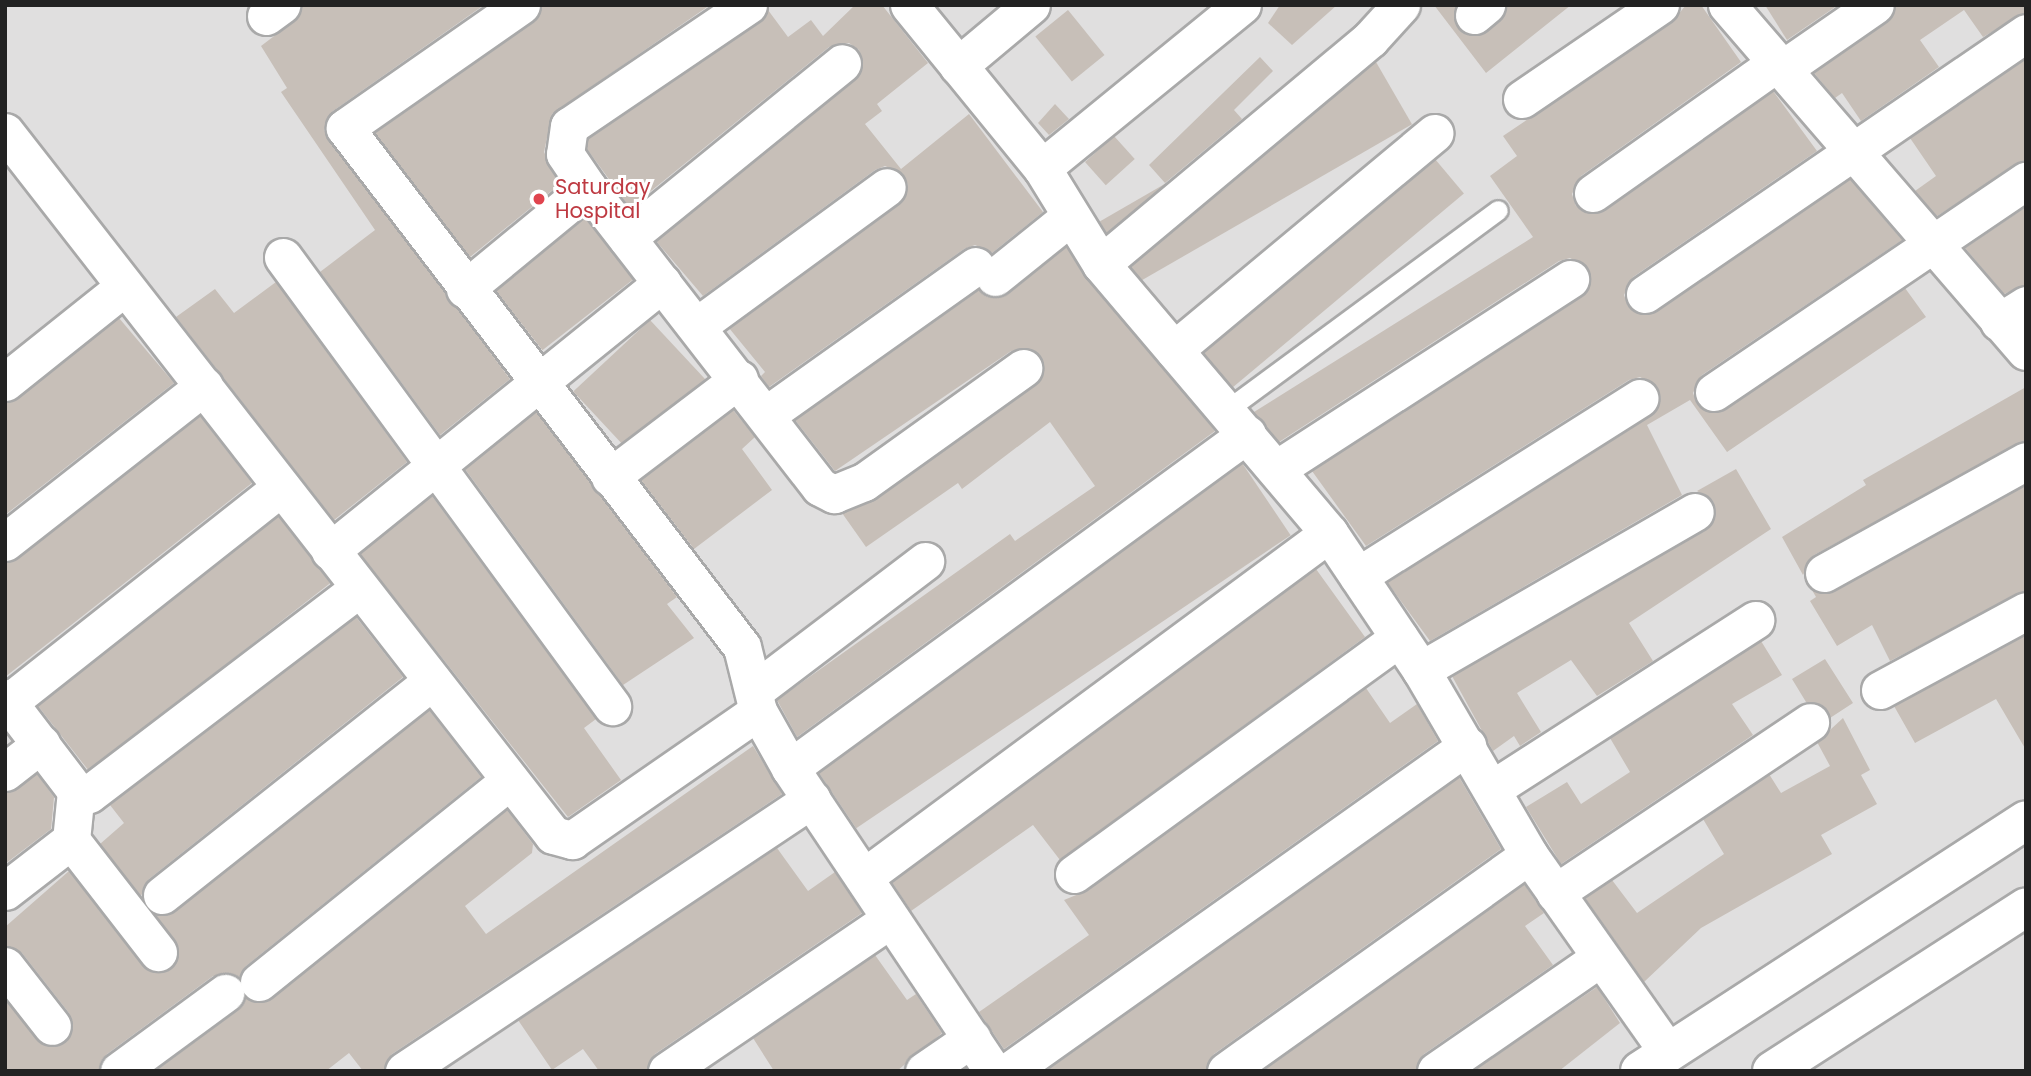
<!DOCTYPE html>
<style>
body{margin:0}
#map{position:relative;width:2031px;height:1076px;overflow:hidden;background:#f2efe9;font-family:Poppins,sans-serif}
div>[style]{position:absolute}
.residential>*{inset:0;background:#e0dfdf;transform-origin:0 0}
.building>*{inset:0;background:#c7bfb8;transform-origin:0 0}
.roads{filter:drop-shadow(2px 0 #a9a9a9) drop-shadow(-2px 0 #a9a9a9) drop-shadow(0 2px #a9a9a9) drop-shadow(0 -2px #a9a9a9)}
.service>*{height:19px;margin:-9.5px;padding:0 9.5px;transform-origin:9.5px;border-radius:9.5px;background:#fff}
.minor>*{height:37px;margin:-18.5px;padding:0 18.5px;transform-origin:18.5px;border-radius:18.5px;background:#fff}
.tertiary>*{height:38px;margin:-19px;padding:0 19px;transform-origin:19px;border-radius:19px;background:#fff}
.dots>*{width:19px;height:19px;translate:-50% -50%;box-sizing:border-box;border:4px solid #fff;border-radius:50%}
span{translate:-50% -50%;white-space:nowrap;text-align:center;line-height:1.15;-webkit-text-stroke:6px #fff;paint-order:stroke}
.health-label{font-size:21px;color:#be3a42}
.left{translate:0 -50%;text-align:left}
.frame{position:absolute;inset:0;border:7px solid #222;pointer-events:none}
</style>
<div id="map">
<div class="residential">
<i style="left:5px;top:5px;width:2021px;height:1066px"></i>
</div>
<div class="building">
<i style="clip-path:polygon(302px 5px,484px 5px,333px 111px,324px 130px,510px 379px,440px 435px,320px 272px,375px 230px,281px 92px,287px 88px,261px 46px,294px 21px)"></i>
<i style="clip-path:polygon(542px 5px,710px 5px,552px 114px,544px 152px,560px 184px,470px 257px,375px 133px,533px 22px)"></i>
<i style="clip-path:polygon(855px 5px,882px 5px,928px 63px,877px 104px,882px 111px,865px 124px,901px 169px,969px 114px,1043px 212px,992px 253px,975px 245px,964px 249px,769px 387px,761px 376px,765px 372px,729px 328px,899px 204px,908px 185px,903px 174px,885px 166px,875px 170px,703px 296px,656px 241px,855px 79px,862px 70px,859px 50px,849px 43px,829px 47px,630px 208px,587px 149px,588px 138px,760px 22px,768px 10px,788px 37px,811px 20px,823px 36px)"></i>
<i style="clip-path:polygon(1280px 5px,1337px 5px,1292px 45px,1268px 23px)"></i>
<i style="clip-path:polygon(1434px 5px,1456px 5px,1458px 28px,1477px 36px,1499px 21px,1506px 5px,1571px 5px,1486px 73px)"></i>
<i style="clip-path:polygon(1686px 5px,1701px 5px,1741px 62px,1581px 176px,1572px 194px,1576px 206px,1594px 214px,1605px 210px,1773px 91px,1817px 151px,1633px 277px,1624px 295px,1628px 306px,1646px 315px,1657px 311px,1850px 179px,1902px 240px,1702px 375px,1693px 393px,1697px 404px,1715px 413px,1726px 409px,1905px 288px,1926px 317px,1727px 452px,1690px 400px,1647px 425px,1682px 495px,1430px 641px,1387px 582px,1651px 416px,1661px 398px,1657px 386px,1640px 377px,1629px 380px,1366px 546px,1312px 471px,1581px 297px,1591px 279px,1587px 267px,1570px 258px,1559px 261px,1279px 442px,1254px 412px,1533px 237px,1490px 176px,1517px 156px,1503px 136px,1672px 22px)"></i>
<i style="clip-path:polygon(1765px 5px,1838px 5px,1787px 40px)"></i>
<i style="clip-path:polygon(1896px 5px,2026px 5px,2026px 12px,1983px 37px,1964px 10px,1920px 40px,1939px 67px,1861px 121px,1842px 93px,1835px 98px,1814px 73px,1887px 22px)"></i>
<i style="left:1068px;top:10px;width:58px;height:42px;rotate:51deg"></i>
<i style="clip-path:polygon(1260px 57px,1273px 71px,1234px 110px,1242px 119px,1165px 183px,1149px 165px)"></i>
<i style="clip-path:polygon(2026px 59px,2026px 160px,1937px 216px,1915px 191px,1936px 176px,1910px 138px)"></i>
<i style="left:1376px;top:62px;width:72px;height:319px;rotate:60deg"></i>
<i style="clip-path:polygon(1055px 104px,1069px 119px,1049px 135px,1038px 123px)"></i>
<i style="left:1114px;top:136px;width:31px;height:39px;rotate:48deg"></i>
<i style="left:1435px;top:159px;width:45px;height:302px;rotate:50deg"></i>
<i style="clip-path:polygon(2026px 207px,2026px 284px,2004px 294px,1965px 248px)"></i>
<i style="left:585px;top:218px;width:78px;height:115px;rotate:52deg"></i>
<i style="clip-path:polygon(1066px 247px,1215px 431px,797px 737px,777px 700px,1010px 534px,1015px 541px,1095px 486px,1050px 422px,962px 489px,958px 483px,866px 547px,842px 513px,876px 499px,1035px 385px,1044px 365px,1031px 349px,1011px 351px,835px 471px,795px 420px,979px 290px,988px 297px,1008px 294px)"></i>
<i style="clip-path:polygon(276px 282px,407px 462px,334px 520px,176px 317px,215px 289px,234px 313px)"></i>
<i style="clip-path:polygon(119px 318px,174px 383px,5px 515px,5px 403px)"></i>
<i style="left:650px;top:320px;width:81px;height:105px;rotate:47deg"></i>
<i style="clip-path:polygon(2026px 387px,2026px 440px,1814px 555px,1803px 575px,1782px 537px,1866px 485px,1863px 480px)"></i>
<i style="clip-path:polygon(733px 410px,755px 437px,742px 449px,772px 490px,694px 549px,641px 480px)"></i>
<i style="clip-path:polygon(536px 412px,677px 597px,667px 604px,694px 638px,623px 685px,465px 469px)"></i>
<i style="clip-path:polygon(200px 416px,252px 483px,5px 677px,5px 563px)"></i>
<i style="left:1242px;top:463px;width:87px;height:524px;rotate:56deg"></i>
<i style="clip-path:polygon(1736px 469px,1771px 529px,1629px 623px,1653px 661px,1597px 696px,1571px 660px,1517px 693px,1541px 732px,1520px 746px,1514px 736px,1493px 751px,1452px 676px,1705px 530px,1716px 511px,1713px 501px,1697px 491px)"></i>
<i style="clip-path:polygon(2026px 485px,2026px 590px,1890px 661px,1872px 625px,1837px 646px,1810px 601px,1816px 597px,1812px 590px,1834px 591px)"></i>
<i style="clip-path:polygon(432px 496px,596px 719px,584px 728px,621px 780px,568px 817px,360px 554px)"></i>
<i style="left:278px;top:516px;width:85px;height:306px;rotate:52deg"></i>
<i style="clip-path:polygon(1316px 569px,1365px 637px,1060px 860px,1033px 825px,911px 911px,892px 882px)"></i>
<i style="clip-path:polygon(356px 617px,403px 677px,149px 879px,141px 896px,100px 844px,124px 823px,110px 805px)"></i>
<i style="clip-path:polygon(2026px 635px,2026px 750px,1996px 699px,1915px 743px,1894px 706px)"></i>
<i style="clip-path:polygon(1761px 641px,1782px 675px,1732px 704px,1753px 735px,1561px 864px,1526px 807px,1567px 782px,1581px 804px,1630px 772px,1610px 738px)"></i>
<i style="clip-path:polygon(1825px 659px,1853px 703px,1830px 718px,1820px 704px,1806px 702px,1792px 679px)"></i>
<i style="clip-path:polygon(1366px 688px,1390px 723px,1417px 704px,1438px 741px,1004px 1049px,979px 1012px,1089px 935px,1064px 900px,1086px 891px)"></i>
<i style="clip-path:polygon(429px 710px,481px 777px,246px 966px,239px 978px,213px 976px,107px 1054px,98px 1071px,5px 1071px,5px 1000px,44px 1045px,64px 1043px,72px 1033px,69px 1013px,22px 953px,5px 946px,5px 927px,69px 871px,142px 965px,160px 973px,170px 969px,179px 948px,156px 915px,175px 911px)"></i>
<i style="clip-path:polygon(1843px 718px,1870px 770px,1861px 775px,1877px 804px,1821px 835px,1832px 854px,1701px 928px,1644px 982px,1585px 898px,1612px 880px,1637px 913px,1724px 854px,1703px 819px,1769px 774px,1781px 793px,1830px 766px,1817px 742px)"></i>
<i style="clip-path:polygon(753px 746px,782px 794px,392px 1054px,383px 1071px,363px 1071px,349px 1053px,326px 1071px,155px 1071px,237px 1010px,245px 997px,262px 1003px,272px 998px,507px 810px,533px 844px,532px 853px,465px 906px,486px 934px)"></i>
<i style="clip-path:polygon(37px 774px,54px 797px,51px 829px,5px 864px,5px 793px)"></i>
<i style="clip-path:polygon(1459px 777px,1501px 849px,1214px 1054px,1205px 1071px,1046px 1071px)"></i>
<i style="clip-path:polygon(777px 848px,808px 891px,835px 872px,862px 913px,655px 1054px,646px 1071px,599px 1071px,583px 1049px,552px 1070px,518px 1020px)"></i>
<i style="clip-path:polygon(1524px 884px,1544px 913px,1525px 926px,1553px 965px,1424px 1054px,1415px 1071px,1263px 1071px)"></i>
<i style="clip-path:polygon(875px 955px,907px 1000px,916px 994px,942px 1033px,897px 1071px,774px 1071px,753px 1038px)"></i>
<i style="clip-path:polygon(1597px 987px,1620px 1023px,1559px 1071px,1473px 1071px)"></i>
</div>
<div class="roads">
<div class="service">
<i style="left:1228px;top:409px;width:335px;rotate:-36.4deg"></i>
</div>
<div class="minor">
<i style="left:521px;top:5px;width:215px;rotate:145.1deg"></i>
<i style="left:345px;top:128px;width:653px;rotate:52.59deg"></i>
<i style="left:742px;top:647px;width:66px;rotate:76deg"></i>
<i style="left:758px;top:711px;width:65px;rotate:60.7deg"></i>
<i style="left:790px;top:768px;width:365px;rotate:56.2deg"></i>
<i style="left:748px;top:5px;width:216px;rotate:145.9deg"></i>
<i style="left:569px;top:126px;width:28px;rotate:98deg"></i>
<i style="left:565px;top:154px;width:41px;rotate:55.9deg"></i>
<i style="left:588px;top:188px;width:378px;rotate:52.2deg"></i>
<i style="left:820px;top:487px;width:16px;rotate:27deg"></i>
<i style="left:834px;top:494px;width:32px;rotate:-22deg"></i>
<i style="left:864px;top:482px;width:196px;rotate:-35.6deg"></i>
<i style="left:909px;top:5px;width:210px;rotate:50.8deg"></i>
<i style="left:1042px;top:168px;width:113px;rotate:58.4deg"></i>
<i style="left:1101px;top:264px;width:353px;rotate:49.7deg"></i>
<i style="left:1329px;top:533px;width:165px;rotate:56.1deg"></i>
<i style="left:1421px;top:670px;width:214px;rotate:59.7deg"></i>
<i style="left:1529px;top:855px;width:241px;rotate:54.8deg"></i>
<i style="left:1727px;top:5px;width:457px;rotate:49.2deg"></i>
<i style="left:1474px;top:15px;width:16px;rotate:-40deg"></i>
<i style="left:266px;top:16px;width:19px;rotate:-36deg"></i>
<i style="left:958px;top:66px;width:95px;rotate:-39.9deg"></i>
<i style="left:1781px;top:70px;width:114px;rotate:-34.7deg"></i>
<i style="left:1522px;top:99px;width:167px;rotate:-34.3deg"></i>
<i style="left:5px;top:132px;width:891px;rotate:52.06deg"></i>
<i style="left:553px;top:835px;width:20px;rotate:15deg"></i>
<i style="left:572px;top:840px;width:226px;rotate:-34.7deg"></i>
<i style="left:1042px;top:168px;width:258px;rotate:-39.2deg"></i>
<i style="left:1593px;top:193px;width:223px;rotate:-35.3deg"></i>
<i style="left:627px;top:238px;width:277px;rotate:-39.1deg"></i>
<i style="left:283px;top:257px;width:557px;rotate:53.77deg"></i>
<i style="left:1101px;top:264px;width:351px;rotate:-39.9deg"></i>
<i style="left:1370px;top:39px;width:46px;rotate:-47.6deg"></i>
<i style="left:995px;top:277px;width:97px;rotate:-38.8deg"></i>
<i style="left:465px;top:289px;width:159px;rotate:-39.4deg"></i>
<i style="left:1645px;top:294px;width:462px;rotate:-34.4deg"></i>
<i style="left:1999px;top:322px;width:32px;rotate:-32deg"></i>
<i style="left:697px;top:326px;width:235px;rotate:-36.2deg"></i>
<i style="left:1174px;top:350px;width:339px;rotate:-39.8deg"></i>
<i style="left:5px;top:382px;width:152px;rotate:-38.6deg"></i>
<i style="left:1714px;top:392px;width:377px;rotate:-34.1deg"></i>
<i style="left:766px;top:415px;width:257px;rotate:-35.4deg"></i>
<i style="left:1278px;top:468px;width:348px;rotate:-32.9deg"></i>
<i style="left:610px;top:477px;width:162px;rotate:-37.2deg"></i>
<i style="left:5px;top:542px;width:253px;rotate:-38.1deg"></i>
<i style="left:330px;top:551px;width:427px;rotate:-38.9deg"></i>
<i style="left:1824px;top:573px;width:231px;rotate:-29deg"></i>
<i style="left:1358px;top:576px;width:333px;rotate:-32.3deg"></i>
<i style="left:1421px;top:670px;width:316px;rotate:-30deg"></i>
<i style="left:1880px;top:690px;width:166px;rotate:-28.4deg"></i>
<i style="left:754px;top:691px;width:215px;rotate:-37.2deg"></i>
<i style="left:5px;top:698px;width:117px;rotate:52.6deg"></i>
<i style="left:76px;top:791px;width:13px;rotate:13deg"></i>
<i style="left:89px;top:794px;width:340px;rotate:-37.3deg"></i>
<i style="left:9px;top:702px;width:347px;rotate:-38.3deg"></i>
<i style="left:790px;top:768px;width:566px;rotate:-36.16deg"></i>
<i style="left:5px;top:772px;width:46px;rotate:-37.9deg"></i>
<i style="left:1492px;top:789px;width:313px;rotate:-32.7deg"></i>
<i style="left:76px;top:791px;width:49px;rotate:95.8deg"></i>
<i style="left:71px;top:840px;width:142px;rotate:52.2deg"></i>
<i style="left:1074px;top:874px;width:402px;rotate:-36deg"></i>
<i style="left:864px;top:877px;width:578px;rotate:-36.49deg"></i>
<i style="left:5px;top:891px;width:83px;rotate:-37.7deg"></i>
<i style="left:1555px;top:893px;width:307px;rotate:-33.8deg"></i>
<i style="left:162px;top:895px;width:345px;rotate:-38.4deg"></i>
<i style="left:5px;top:966px;width:76px;rotate:51.9deg"></i>
<i style="left:259px;top:982px;width:322px;rotate:-38.8deg"></i>
<i style="left:119px;top:1071px;width:132px;rotate:-36.3deg"></i>
<i style="left:404px;top:1071px;width:490px;rotate:-33.7deg"></i>
<i style="left:667px;top:1071px;width:267px;rotate:-34.2deg"></i>
<i style="left:924px;top:1071px;width:58px;rotate:-34.5deg"></i>
<i style="left:1009px;top:1071px;width:562px;rotate:-35.36deg"></i>
<i style="left:1226px;top:1071px;width:372px;rotate:-35.5deg"></i>
<i style="left:1436px;top:1071px;width:199px;rotate:-34.6deg"></i>
</div>
<div class="tertiary">
<i style="left:1640px;top:1071px;width:460px;rotate:-33deg"></i>
<i style="left:1772px;top:1071px;width:302px;rotate:-32.8deg"></i>
</div>
</div>
<div class="dots">
<i style="left:539px;top:199px;background:#e0444e"></i>
</div>
<div class="health-label">
<span class="left" style="left:555px;top:199px">Saturday<br>Hospital</span>
</div>
<div class="frame"></div>
</div>
